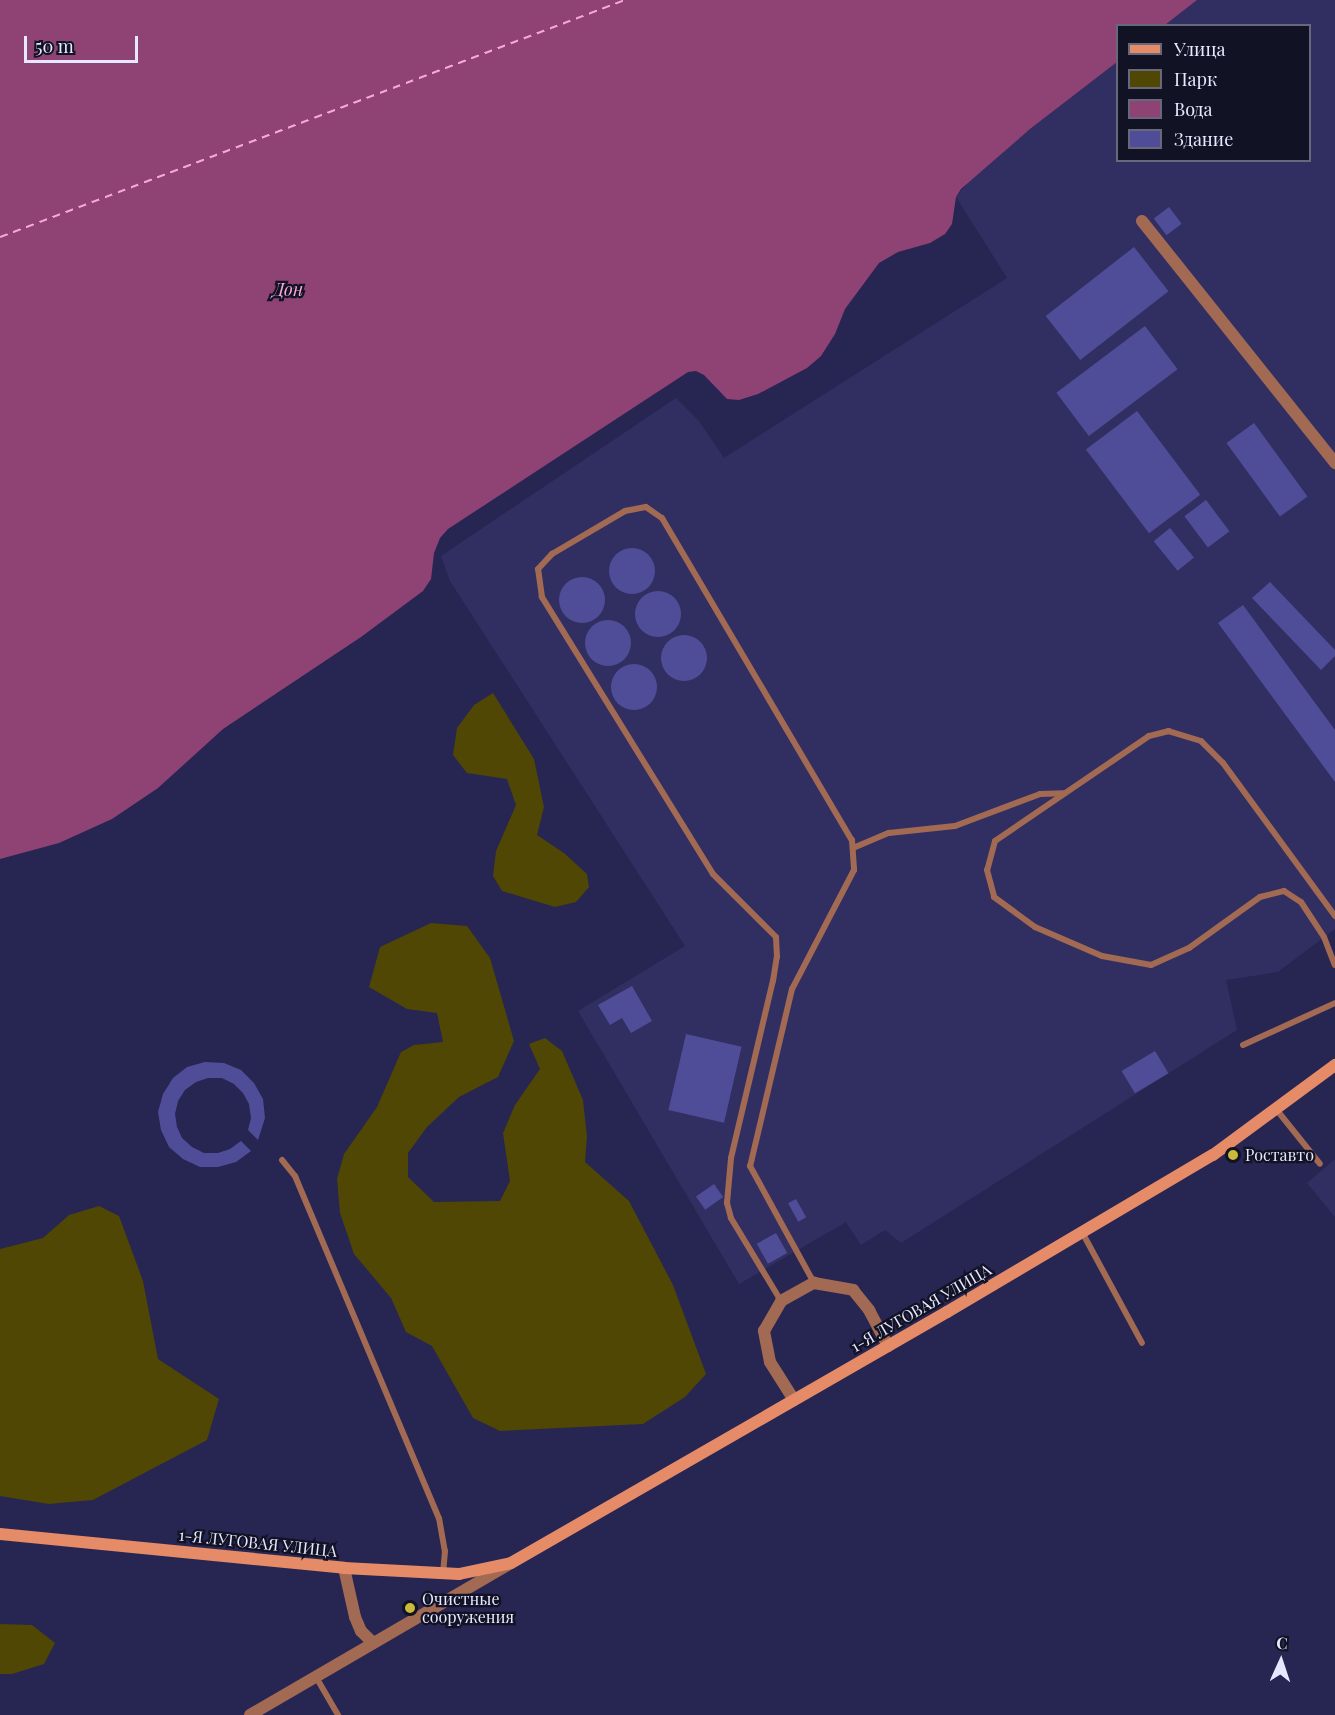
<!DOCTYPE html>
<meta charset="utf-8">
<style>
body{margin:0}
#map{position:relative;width:1335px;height:1715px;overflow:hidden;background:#272552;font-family:"Playfair Display",serif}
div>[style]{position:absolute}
.built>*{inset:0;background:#312f61}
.green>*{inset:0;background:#4f4703}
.water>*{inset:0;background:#8e4374}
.ferry>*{height:1.5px;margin-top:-0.75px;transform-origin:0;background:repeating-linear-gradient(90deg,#fba6db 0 8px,transparent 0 14px)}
.building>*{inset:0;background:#504d98;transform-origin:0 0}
.round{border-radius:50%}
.service>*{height:6px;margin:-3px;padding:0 3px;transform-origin:3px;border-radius:3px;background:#a26a53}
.minor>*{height:12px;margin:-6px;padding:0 6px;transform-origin:6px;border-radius:6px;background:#a26a53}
.secondary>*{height:12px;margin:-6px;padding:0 6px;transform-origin:6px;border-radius:6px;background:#e68b67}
.dots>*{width:16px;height:16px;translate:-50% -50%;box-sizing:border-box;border:3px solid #121225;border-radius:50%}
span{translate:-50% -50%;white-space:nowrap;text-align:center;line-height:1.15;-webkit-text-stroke:4.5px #121225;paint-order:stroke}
.poi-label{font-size:16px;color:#e6e8ff}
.left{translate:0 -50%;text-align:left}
.street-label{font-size:16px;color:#e6e8ff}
.water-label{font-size:18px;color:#fba6db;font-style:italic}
.legend{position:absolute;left:1116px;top:24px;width:195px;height:138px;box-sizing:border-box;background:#121225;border:2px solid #67687c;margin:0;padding:8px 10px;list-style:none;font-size:18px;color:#e6e8ff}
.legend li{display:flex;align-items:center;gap:12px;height:30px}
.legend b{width:30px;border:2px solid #67687c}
.north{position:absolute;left:1251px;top:1631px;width:60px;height:60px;-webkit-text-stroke:4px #121225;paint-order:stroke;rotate:3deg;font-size:16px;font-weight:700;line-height:24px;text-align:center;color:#e6e8ff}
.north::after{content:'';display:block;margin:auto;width:21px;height:27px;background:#e6e8ff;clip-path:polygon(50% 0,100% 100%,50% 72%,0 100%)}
.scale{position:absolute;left:24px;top:36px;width:114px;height:27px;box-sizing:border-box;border:3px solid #e6e8ff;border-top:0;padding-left:8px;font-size:18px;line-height:21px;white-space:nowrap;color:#e6e8ff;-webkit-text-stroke:4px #121225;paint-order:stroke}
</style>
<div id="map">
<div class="built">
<i style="clip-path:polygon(1197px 0,1335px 0,1335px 929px,1278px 972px,1226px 980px,1237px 1030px,901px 1243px,885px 1230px,861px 1245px,846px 1222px,739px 1284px,578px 1011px,685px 946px,450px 581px,441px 556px,676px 398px,699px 421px,724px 458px,1007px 278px,956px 197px,971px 179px,1030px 129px,1117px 62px,1118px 160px,1310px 160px,1310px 26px,1165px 25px)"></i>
<i style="clip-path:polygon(1335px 1159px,1335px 1217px,1307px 1183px)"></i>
</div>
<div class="green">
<i style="clip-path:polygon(493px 693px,534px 759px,544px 807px,537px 835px,564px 853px,587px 874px,589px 887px,576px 902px,555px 907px,502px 891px,493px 876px,496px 851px,516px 805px,507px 779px,467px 773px,453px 755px,457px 728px,474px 705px)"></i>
<i style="clip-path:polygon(431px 923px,467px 926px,490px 958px,514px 1041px,498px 1077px,459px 1097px,427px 1127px,408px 1153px,408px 1177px,434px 1202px,500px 1201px,510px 1181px,503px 1133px,515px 1105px,540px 1069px,529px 1044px,545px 1038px,562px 1051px,583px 1100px,587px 1136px,585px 1162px,629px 1201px,673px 1285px,706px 1374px,685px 1397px,643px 1424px,500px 1431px,473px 1418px,432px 1346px,406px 1332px,391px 1298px,354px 1254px,340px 1213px,337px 1179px,344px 1154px,377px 1107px,401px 1052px,414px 1045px,443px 1042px,437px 1013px,407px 1009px,369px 987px,380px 947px)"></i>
<i style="clip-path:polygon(99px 1206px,119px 1216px,143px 1281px,158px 1359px,219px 1399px,207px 1440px,93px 1500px,49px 1504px,0 1496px,0 1249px,43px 1238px,69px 1215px)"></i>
<i style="clip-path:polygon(0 1624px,32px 1625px,55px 1643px,44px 1664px,12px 1674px,0 1674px)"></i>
</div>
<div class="water">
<i style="clip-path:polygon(0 0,1197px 0,1165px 25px,1118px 26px,1117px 62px,1030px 129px,961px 189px,956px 197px,952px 224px,945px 234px,930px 243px,898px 252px,879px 263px,845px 309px,835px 334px,821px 356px,807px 368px,758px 394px,739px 400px,727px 399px,704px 375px,696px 371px,688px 372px,448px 529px,440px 538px,434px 553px,431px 579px,423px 591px,361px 637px,223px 729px,158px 788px,112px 819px,59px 843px,0 859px)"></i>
</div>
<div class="ferry">
<i style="left:0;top:237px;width:668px;rotate:-20.77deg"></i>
</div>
<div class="building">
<i style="left:1169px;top:207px;width:21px;height:19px;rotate:53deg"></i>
<i style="left:1134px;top:247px;width:56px;height:112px;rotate:52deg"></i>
<i style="left:1145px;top:326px;width:54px;height:111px;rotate:53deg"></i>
<i style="left:1137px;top:411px;width:105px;height:64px;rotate:53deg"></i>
<i style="left:1254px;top:423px;width:91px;height:34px;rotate:54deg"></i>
<i style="left:1206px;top:500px;width:39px;height:27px;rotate:53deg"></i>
<i style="left:1170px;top:528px;width:38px;height:21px;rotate:51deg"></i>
<i class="round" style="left:609px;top:548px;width:46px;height:46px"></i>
<i class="round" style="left:559px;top:577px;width:46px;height:46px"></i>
<i style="clip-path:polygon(1270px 582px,1335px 650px,1335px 656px,1321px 670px,1252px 598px)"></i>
<i class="round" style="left:635px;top:591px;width:46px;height:46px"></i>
<i style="clip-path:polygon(1243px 605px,1335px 730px,1335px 782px,1218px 623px)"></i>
<i class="round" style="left:585px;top:620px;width:46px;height:46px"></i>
<i class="round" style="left:661px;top:635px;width:46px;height:46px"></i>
<i class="round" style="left:611px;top:664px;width:46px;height:46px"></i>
<i style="clip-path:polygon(632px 986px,652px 1021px,631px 1033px,622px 1018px,610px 1025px,598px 1005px)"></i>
<i style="left:686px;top:1034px;width:57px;height:78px;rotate:13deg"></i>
<i style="left:1155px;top:1051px;width:26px;height:39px;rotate:59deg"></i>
<i style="clip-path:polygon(205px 1062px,224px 1063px,241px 1070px,254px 1083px,263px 1099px,265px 1118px,258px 1140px,248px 1130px,251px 1118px,249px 1104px,243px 1093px,234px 1084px,222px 1078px,208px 1078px,196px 1082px,185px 1090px,178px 1101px,175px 1114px,177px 1127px,182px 1138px,192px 1147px,204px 1153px,218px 1153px,230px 1149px,241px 1141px,251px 1151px,236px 1162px,218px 1167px,200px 1167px,183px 1159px,169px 1147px,161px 1130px,158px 1112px,163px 1094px,173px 1078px,187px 1067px)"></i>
<i style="left:714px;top:1184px;width:16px;height:22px;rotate:55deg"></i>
<i style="left:796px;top:1199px;width:21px;height:9px;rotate:61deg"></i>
<i style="left:776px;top:1233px;width:23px;height:22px;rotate:61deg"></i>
</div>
<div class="service">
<i style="left:853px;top:848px;width:39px;rotate:-23deg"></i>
<i style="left:889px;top:833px;width:66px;rotate:-6.1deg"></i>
<i style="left:955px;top:826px;width:91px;rotate:-20.6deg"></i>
<i style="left:1040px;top:794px;width:24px;rotate:-2deg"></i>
<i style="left:1335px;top:916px;width:190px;rotate:-126.2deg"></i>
<i style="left:1223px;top:763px;width:31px;rotate:-135deg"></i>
<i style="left:1201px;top:741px;width:34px;rotate:-163deg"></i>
<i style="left:1169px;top:731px;width:21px;rotate:166deg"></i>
<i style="left:1149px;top:736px;width:186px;rotate:145.7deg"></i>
<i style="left:995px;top:841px;width:30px;rotate:105deg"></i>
<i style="left:987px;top:870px;width:28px;rotate:75deg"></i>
<i style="left:994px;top:897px;width:51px;rotate:36.2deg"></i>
<i style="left:1035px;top:927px;width:73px;rotate:23.4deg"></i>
<i style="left:1102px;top:956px;width:50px;rotate:10.4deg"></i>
<i style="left:1151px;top:965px;width:42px;rotate:-24.1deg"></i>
<i style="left:1189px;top:948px;width:87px;rotate:-35.7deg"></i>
<i style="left:1260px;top:897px;width:25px;rotate:-14deg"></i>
<i style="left:1284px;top:891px;width:20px;rotate:33deg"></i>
<i style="left:1301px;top:902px;width:42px;rotate:56.7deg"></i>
<i style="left:1324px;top:937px;width:30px;rotate:69deg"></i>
<i style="left:1243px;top:1045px;width:101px;rotate:-24.5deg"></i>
<i style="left:1276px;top:1109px;width:70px;rotate:51.3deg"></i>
<i style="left:282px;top:1160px;width:21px;rotate:51deg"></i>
<i style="left:295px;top:1176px;width:371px;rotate:67.2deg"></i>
<i style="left:439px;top:1518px;width:34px;rotate:80deg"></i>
<i style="left:445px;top:1551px;width:22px;rotate:95deg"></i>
<i style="left:1082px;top:1232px;width:126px;rotate:61.6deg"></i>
<i style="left:781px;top:1301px;width:97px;rotate:-121.1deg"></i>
<i style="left:731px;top:1218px;width:16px;rotate:-105deg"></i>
<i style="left:727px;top:1203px;width:45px;rotate:-84.9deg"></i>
<i style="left:731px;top:1158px;width:182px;rotate:-76.7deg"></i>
<i style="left:773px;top:981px;width:24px;rotate:-81deg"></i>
<i style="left:777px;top:957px;width:20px;rotate:-93deg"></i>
<i style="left:776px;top:937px;width:89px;rotate:-135deg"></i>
<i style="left:713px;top:874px;width:326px;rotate:-121.7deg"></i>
<i style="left:542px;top:597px;width:28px;rotate:-98deg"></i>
<i style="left:538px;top:569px;width:21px;rotate:-47deg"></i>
<i style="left:552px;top:554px;width:85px;rotate:-30.5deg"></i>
<i style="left:625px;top:511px;width:21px;rotate:-11deg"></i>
<i style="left:646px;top:507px;width:19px;rotate:35deg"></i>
<i style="left:662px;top:518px;width:374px;rotate:59.5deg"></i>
<i style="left:852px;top:840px;width:30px;rotate:86deg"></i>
<i style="left:854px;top:870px;width:134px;rotate:117.5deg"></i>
<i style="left:792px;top:989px;width:182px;rotate:103.3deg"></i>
<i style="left:750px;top:1166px;width:133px;rotate:61.3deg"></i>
<i style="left:316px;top:1677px;width:44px;rotate:59.9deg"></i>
</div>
<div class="minor">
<i style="left:1142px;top:221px;width:310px;rotate:51.4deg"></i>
<i style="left:794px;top:1400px;width:45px;rotate:-122.3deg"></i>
<i style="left:770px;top:1362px;width:32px;rotate:-101deg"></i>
<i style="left:764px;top:1331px;width:34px;rotate:-60deg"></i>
<i style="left:781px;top:1301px;width:38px;rotate:-29deg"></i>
<i style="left:814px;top:1283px;width:40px;rotate:10deg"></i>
<i style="left:853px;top:1290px;width:26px;rotate:51deg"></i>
<i style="left:869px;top:1310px;width:41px;rotate:62.2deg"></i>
<i style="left:344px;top:1568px;width:50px;rotate:77.3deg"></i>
<i style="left:355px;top:1617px;width:15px;rotate:67deg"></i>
<i style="left:361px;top:1631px;width:17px;rotate:45deg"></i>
<i style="left:250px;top:1715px;width:298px;rotate:-30.2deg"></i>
</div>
<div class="secondary">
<i style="left:0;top:1534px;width:346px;rotate:5.6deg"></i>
<i style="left:344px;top:1568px;width:115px;rotate:3deg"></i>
<i style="left:459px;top:1574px;width:53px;rotate:-11.9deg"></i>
<i style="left:511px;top:1563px;width:503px;rotate:-29.93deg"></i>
<i style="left:947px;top:1312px;width:309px;rotate:-30.6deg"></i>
<i style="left:1213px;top:1155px;width:152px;rotate:-36.4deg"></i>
</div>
<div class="dots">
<i style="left:1233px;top:1155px;background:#c9ba3a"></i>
<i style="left:410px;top:1608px;background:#c9ba3a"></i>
</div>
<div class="poi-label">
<span class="left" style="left:1245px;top:1155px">Роставто</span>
<span class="left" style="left:422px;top:1608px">Очистные<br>сооружения</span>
</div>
<div class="street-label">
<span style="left:921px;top:1308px;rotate:-30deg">1-Я ЛУГОВАЯ УЛИЦА</span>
<span style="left:258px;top:1543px;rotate:6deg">1-Я ЛУГОВАЯ УЛИЦА</span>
</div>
<div class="water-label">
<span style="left:288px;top:289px">Дон</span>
</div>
<ul class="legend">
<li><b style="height:8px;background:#e68b67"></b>Улица</li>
<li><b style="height:16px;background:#4f4703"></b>Парк</li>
<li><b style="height:16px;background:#8e4374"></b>Вода</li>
<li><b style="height:16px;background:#504d98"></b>Здание</li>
</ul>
<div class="north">С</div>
<div class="scale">50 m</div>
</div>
